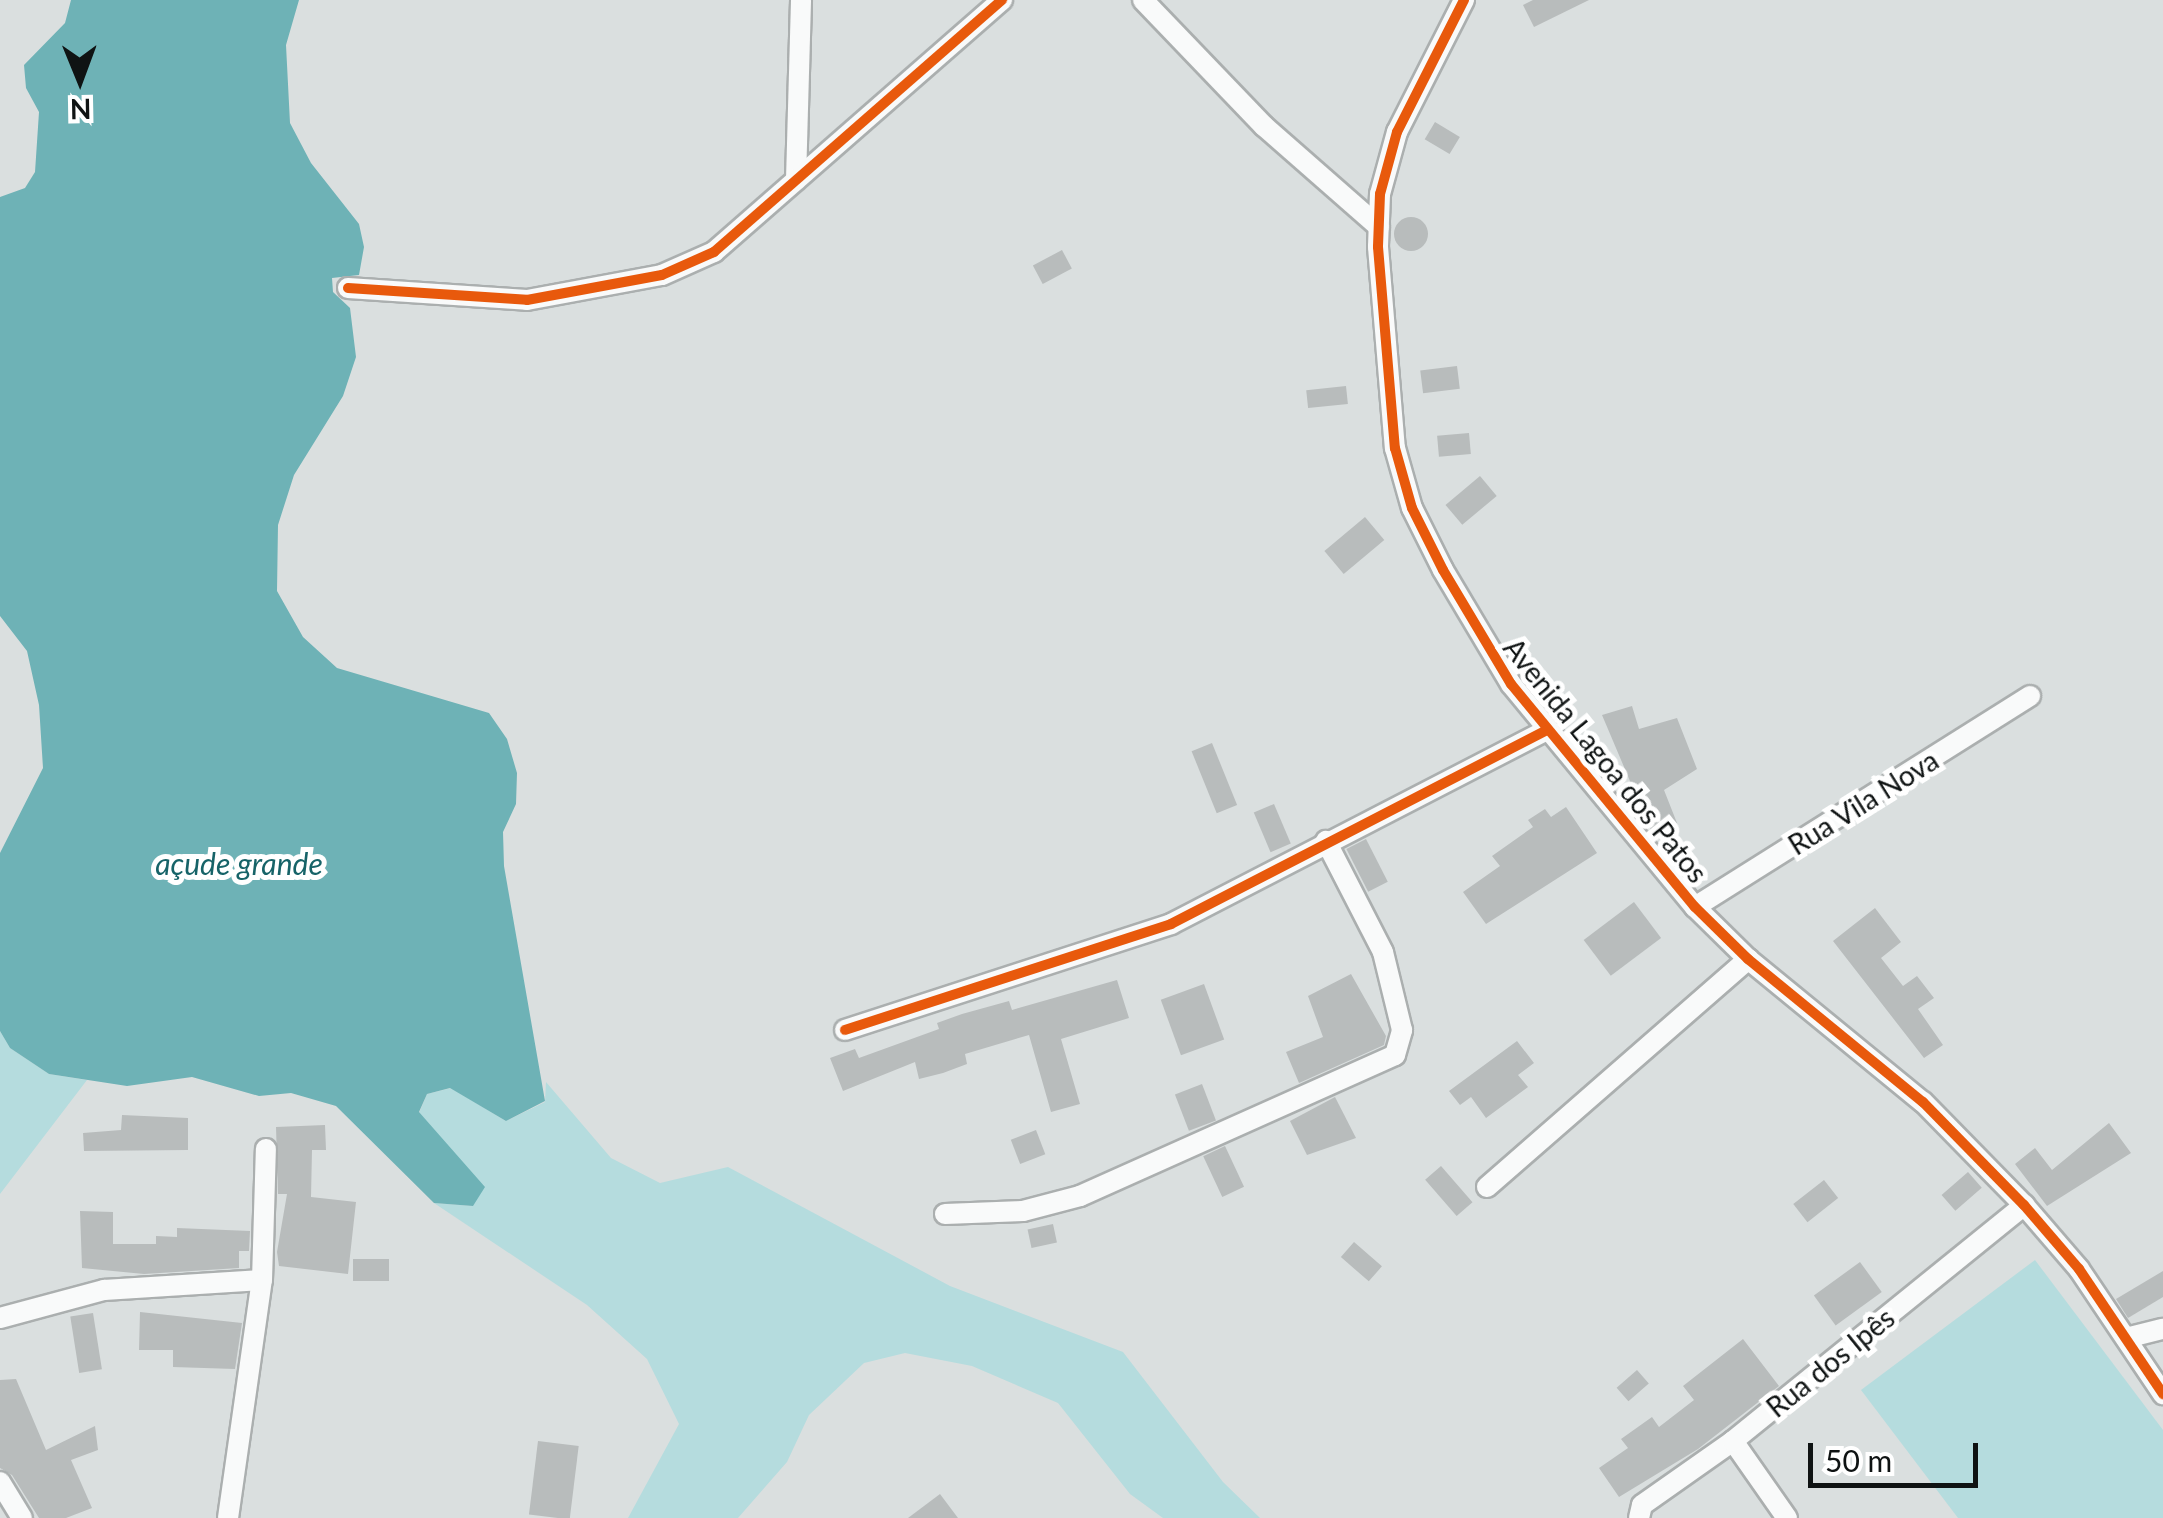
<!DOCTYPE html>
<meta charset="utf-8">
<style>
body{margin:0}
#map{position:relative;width:2163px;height:1518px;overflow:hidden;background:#dadfdf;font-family:Lato,sans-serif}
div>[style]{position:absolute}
.green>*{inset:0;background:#b5dcde}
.water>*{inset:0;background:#6eb2b6}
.building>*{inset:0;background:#b8bcbc;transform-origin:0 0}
.round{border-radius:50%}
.roads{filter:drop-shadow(2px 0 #abafaf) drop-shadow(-2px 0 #abafaf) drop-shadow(0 2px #abafaf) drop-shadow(0 -2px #abafaf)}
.minor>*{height:20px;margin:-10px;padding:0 10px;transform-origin:10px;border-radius:10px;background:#f9fafa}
.cycleway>*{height:10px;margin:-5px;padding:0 5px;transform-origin:5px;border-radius:5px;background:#e8590c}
span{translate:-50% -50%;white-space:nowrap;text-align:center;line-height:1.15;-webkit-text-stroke:10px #fff;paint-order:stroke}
.street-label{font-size:28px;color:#0f1313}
.water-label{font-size:30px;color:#166368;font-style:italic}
.north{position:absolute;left:30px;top:30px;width:100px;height:100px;-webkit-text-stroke:8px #fff;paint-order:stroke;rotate:179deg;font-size:28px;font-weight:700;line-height:40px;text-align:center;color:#0f1313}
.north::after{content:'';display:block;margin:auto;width:35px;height:45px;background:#0f1313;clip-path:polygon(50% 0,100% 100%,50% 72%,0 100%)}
.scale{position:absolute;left:1808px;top:1443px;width:170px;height:45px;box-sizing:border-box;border:5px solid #0f1313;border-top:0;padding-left:12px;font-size:30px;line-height:35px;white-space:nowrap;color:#0f1313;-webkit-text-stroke:8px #fff;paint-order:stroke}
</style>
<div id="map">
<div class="green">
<i style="clip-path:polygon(0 1031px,10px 1048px,49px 1074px,87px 1080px,0 1194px)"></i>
<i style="clip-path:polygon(546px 1082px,611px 1158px,660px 1183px,728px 1167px,950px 1286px,1123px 1352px,1223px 1482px,1260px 1518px,1163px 1518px,1130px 1494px,1058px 1403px,972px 1366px,905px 1353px,864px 1363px,809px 1415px,787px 1462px,738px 1518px,628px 1518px,679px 1424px,647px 1359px,587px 1305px,434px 1203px,473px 1206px,419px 1113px,427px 1094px,451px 1088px,506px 1121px,545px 1102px)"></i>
<i style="clip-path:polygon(2035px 1260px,2163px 1430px,2163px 1518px,1958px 1518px,1861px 1390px)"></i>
</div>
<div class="water">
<i style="clip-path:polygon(71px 0,299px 0,286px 45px,290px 123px,311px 163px,359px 224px,364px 247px,359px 275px,332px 278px,333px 292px,350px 308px,356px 357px,343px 396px,294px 475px,278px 525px,277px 591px,303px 637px,337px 668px,489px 713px,507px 739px,517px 773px,516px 804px,503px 832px,504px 866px,545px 1101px,506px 1121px,450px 1088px,427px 1094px,419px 1112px,485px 1187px,473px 1206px,434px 1203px,336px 1106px,291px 1093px,259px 1096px,192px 1077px,127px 1086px,49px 1074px,10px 1048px,0 1031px,0 853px,43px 768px,39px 705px,27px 651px,0 616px,0 197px,25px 188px,35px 172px,39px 112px,26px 88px,24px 65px,65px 23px)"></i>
</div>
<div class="building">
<i style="clip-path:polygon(1533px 0,1589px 0,1534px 27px,1523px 5px)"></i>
<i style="left:1435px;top:122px;width:29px;height:20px;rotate:31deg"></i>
<i class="round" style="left:1394px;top:217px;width:34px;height:34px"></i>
<i style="left:1062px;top:250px;width:21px;height:33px;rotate:62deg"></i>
<i style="left:1457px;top:366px;width:23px;height:37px;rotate:83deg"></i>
<i style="left:1346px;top:386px;width:18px;height:40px;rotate:84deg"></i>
<i style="left:1469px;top:433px;width:21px;height:32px;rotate:85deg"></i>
<i style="left:1480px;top:476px;width:26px;height:45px;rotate:50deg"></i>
<i style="left:1365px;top:517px;width:30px;height:53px;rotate:50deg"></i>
<i style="clip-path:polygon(1632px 706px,1639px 729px,1677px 718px,1697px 769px,1664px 790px,1677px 823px,1652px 833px,1602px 715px)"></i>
<i style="left:1212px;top:743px;width:67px;height:22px;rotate:68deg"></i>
<i style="left:1274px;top:804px;width:43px;height:22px;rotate:67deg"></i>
<i style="clip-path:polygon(1566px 807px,1597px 853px,1486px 924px,1463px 892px,1500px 866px,1492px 856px,1533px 827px,1528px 820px,1545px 809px,1551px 817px)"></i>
<i style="left:1366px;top:839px;width:48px;height:22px;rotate:63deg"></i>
<i style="left:1634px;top:902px;width:45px;height:63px;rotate:53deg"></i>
<i style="clip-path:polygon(1875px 908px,1901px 942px,1881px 958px,1903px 986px,1917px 976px,1934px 998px,1918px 1009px,1943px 1045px,1924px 1058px,1833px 941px)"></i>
<i style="clip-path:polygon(1351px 974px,1386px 1036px,1384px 1045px,1299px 1083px,1286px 1052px,1323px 1037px,1308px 996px)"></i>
<i style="clip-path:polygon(1117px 980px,1129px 1018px,1061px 1039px,1080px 1104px,1051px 1112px,1029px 1035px,965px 1054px,967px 1064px,943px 1073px,919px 1079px,915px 1062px,843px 1091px,830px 1058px,855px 1049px,859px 1058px,939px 1029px,937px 1023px,962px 1014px,1009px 1001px,1012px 1010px)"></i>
<i style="left:1204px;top:984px;width:59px;height:46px;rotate:70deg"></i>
<i style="clip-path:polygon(1517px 1041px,1534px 1063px,1518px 1075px,1528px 1087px,1486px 1118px,1471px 1097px,1460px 1105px,1449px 1091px)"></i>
<i style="left:1202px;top:1084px;width:39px;height:29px;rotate:69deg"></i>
<i style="clip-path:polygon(1335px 1097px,1356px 1138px,1307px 1155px,1290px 1121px)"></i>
<i style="clip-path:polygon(122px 1115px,188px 1118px,188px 1150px,84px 1151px,83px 1133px,121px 1130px)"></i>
<i style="clip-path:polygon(2109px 1123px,2131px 1153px,2047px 1206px,2015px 1164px,2035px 1148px,2052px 1170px)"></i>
<i style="clip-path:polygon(325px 1125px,326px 1150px,312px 1150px,311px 1197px,356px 1202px,348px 1274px,279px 1266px,277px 1252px,287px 1194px,278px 1194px,276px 1127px)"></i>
<i style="left:1036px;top:1130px;width:26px;height:27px;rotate:69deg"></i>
<i style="left:1225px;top:1146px;width:45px;height:24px;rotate:65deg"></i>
<i style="left:1441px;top:1166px;width:48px;height:21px;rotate:49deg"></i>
<i style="left:1968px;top:1172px;width:21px;height:35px;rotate:49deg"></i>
<i style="left:1824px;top:1180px;width:23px;height:39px;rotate:52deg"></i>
<i style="clip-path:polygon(80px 1211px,113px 1212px,113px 1244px,156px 1244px,156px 1236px,177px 1237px,177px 1228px,250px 1231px,249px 1251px,239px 1251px,239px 1268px,144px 1274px,82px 1268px)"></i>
<i style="left:1053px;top:1224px;width:19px;height:26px;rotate:78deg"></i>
<i style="left:1354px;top:1242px;width:37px;height:20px;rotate:41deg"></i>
<i style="left:353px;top:1259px;width:36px;height:22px"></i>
<i style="left:1860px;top:1262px;width:37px;height:57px;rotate:54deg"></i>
<i style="clip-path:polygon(2163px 1271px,2163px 1297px,2128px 1318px,2116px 1299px)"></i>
<i style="clip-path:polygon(140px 1312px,242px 1323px,235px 1369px,173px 1367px,173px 1350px,139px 1350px)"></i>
<i style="left:93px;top:1313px;width:57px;height:23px;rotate:81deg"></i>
<i style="clip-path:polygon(1743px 1339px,1779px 1386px,1698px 1449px,1619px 1497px,1599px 1468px,1628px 1448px,1621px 1439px,1652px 1417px,1659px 1427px,1694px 1400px,1683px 1386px)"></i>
<i style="left:1637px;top:1370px;width:18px;height:27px;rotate:49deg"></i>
<i style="clip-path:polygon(16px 1379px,46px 1450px,95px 1426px,98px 1450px,71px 1460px,92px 1508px,66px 1518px,39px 1518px,12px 1475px,0 1468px,0 1380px)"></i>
<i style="left:538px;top:1441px;width:41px;height:74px;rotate:7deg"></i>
<i style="clip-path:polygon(940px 1494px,958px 1518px,908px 1518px)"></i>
</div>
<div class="roads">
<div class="minor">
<i style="left:1143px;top:0;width:175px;rotate:46.2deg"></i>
<i style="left:1264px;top:126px;width:153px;rotate:41.3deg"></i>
<i style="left:1464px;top:0;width:148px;rotate:116.9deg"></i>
<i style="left:1397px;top:132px;width:64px;rotate:105.3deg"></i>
<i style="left:1380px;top:194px;width:53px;rotate:92.2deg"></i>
<i style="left:1378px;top:247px;width:202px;rotate:85.2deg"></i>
<i style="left:1395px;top:448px;width:62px;rotate:74.2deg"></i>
<i style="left:1412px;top:508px;width:69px;rotate:63.4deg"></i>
<i style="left:1443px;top:570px;width:133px;rotate:59.2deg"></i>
<i style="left:1511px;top:684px;width:289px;rotate:50.5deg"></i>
<i style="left:1695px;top:907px;width:74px;rotate:44.5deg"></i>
<i style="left:1748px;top:959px;width:226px;rotate:39.3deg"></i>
<i style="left:1923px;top:1102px;width:144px;rotate:45.6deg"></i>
<i style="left:2024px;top:1205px;width:84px;rotate:49.3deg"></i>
<i style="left:2079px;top:1269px;width:151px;rotate:56.1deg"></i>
<i style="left:796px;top:180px;width:180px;rotate:-88.4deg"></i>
<i style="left:348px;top:288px;width:179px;rotate:3.8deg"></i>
<i style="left:527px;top:300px;width:137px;rotate:-10.5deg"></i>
<i style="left:662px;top:275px;width:57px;rotate:-23.9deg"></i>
<i style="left:714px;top:252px;width:383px;rotate:-41.2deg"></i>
<i style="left:1695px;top:907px;width:396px;rotate:-32.2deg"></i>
<i style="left:845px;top:1030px;width:343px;rotate:-18deg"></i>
<i style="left:1171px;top:924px;width:423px;rotate:-27.3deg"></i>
<i style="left:1487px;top:1187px;width:347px;rotate:-41.1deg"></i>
<i style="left:945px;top:1214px;width:78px;rotate:-2.2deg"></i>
<i style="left:1023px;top:1211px;width:59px;rotate:-14.7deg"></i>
<i style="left:1080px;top:1196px;width:345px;rotate:-24.1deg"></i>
<i style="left:1395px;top:1055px;width:26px;rotate:-74deg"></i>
<i style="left:1402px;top:1030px;width:80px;rotate:-103.7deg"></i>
<i style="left:1383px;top:952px;width:125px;rotate:-117.2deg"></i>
<i style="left:0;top:1318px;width:108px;rotate:-15.1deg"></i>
<i style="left:104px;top:1290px;width:158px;rotate:-3.6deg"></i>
<i style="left:2126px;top:1338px;width:38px;rotate:-14deg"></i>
<i style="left:1733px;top:1441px;width:94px;rotate:55deg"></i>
<i style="left:0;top:1482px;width:42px;rotate:58.6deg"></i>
<i style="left:228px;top:1518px;width:240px;rotate:-81.9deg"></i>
<i style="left:262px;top:1280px;width:131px;rotate:-88.3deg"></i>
<i style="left:1639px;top:1518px;width:13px;rotate:-77deg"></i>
<i style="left:1642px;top:1505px;width:111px;rotate:-35.1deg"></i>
<i style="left:1733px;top:1441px;width:375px;rotate:-39deg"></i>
</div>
</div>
<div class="cycleway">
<i style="left:1464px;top:0;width:148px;rotate:116.9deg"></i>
<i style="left:1397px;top:132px;width:64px;rotate:105.3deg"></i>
<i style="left:1380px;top:194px;width:53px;rotate:92.2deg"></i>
<i style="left:1378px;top:247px;width:202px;rotate:85.2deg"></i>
<i style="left:1395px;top:448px;width:62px;rotate:74.2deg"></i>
<i style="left:1412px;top:508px;width:69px;rotate:63.4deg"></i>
<i style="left:1443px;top:570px;width:133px;rotate:59.2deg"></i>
<i style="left:1511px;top:684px;width:289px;rotate:50.5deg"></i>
<i style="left:1695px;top:907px;width:74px;rotate:44.5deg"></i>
<i style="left:1748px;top:959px;width:226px;rotate:39.3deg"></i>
<i style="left:1923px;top:1102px;width:144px;rotate:45.6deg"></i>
<i style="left:2024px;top:1205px;width:84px;rotate:49.3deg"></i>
<i style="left:2079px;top:1269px;width:151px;rotate:56.1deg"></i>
<i style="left:348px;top:288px;width:179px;rotate:3.8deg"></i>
<i style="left:527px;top:300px;width:137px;rotate:-10.5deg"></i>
<i style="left:662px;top:275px;width:57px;rotate:-23.9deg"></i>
<i style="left:714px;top:252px;width:383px;rotate:-41.2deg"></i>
<i style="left:845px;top:1030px;width:343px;rotate:-18deg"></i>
<i style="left:1171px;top:924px;width:423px;rotate:-27.3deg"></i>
</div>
<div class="street-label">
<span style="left:1606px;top:760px;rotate:51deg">Avenida Lagoa dos Patos</span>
<span style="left:1863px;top:802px;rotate:-32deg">Rua Vila Nova</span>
<span style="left:1830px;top:1362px;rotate:-39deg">Rua dos Ipês</span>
</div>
<div class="water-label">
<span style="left:239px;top:863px">açude grande</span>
</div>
<div class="north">N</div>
<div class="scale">50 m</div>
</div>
